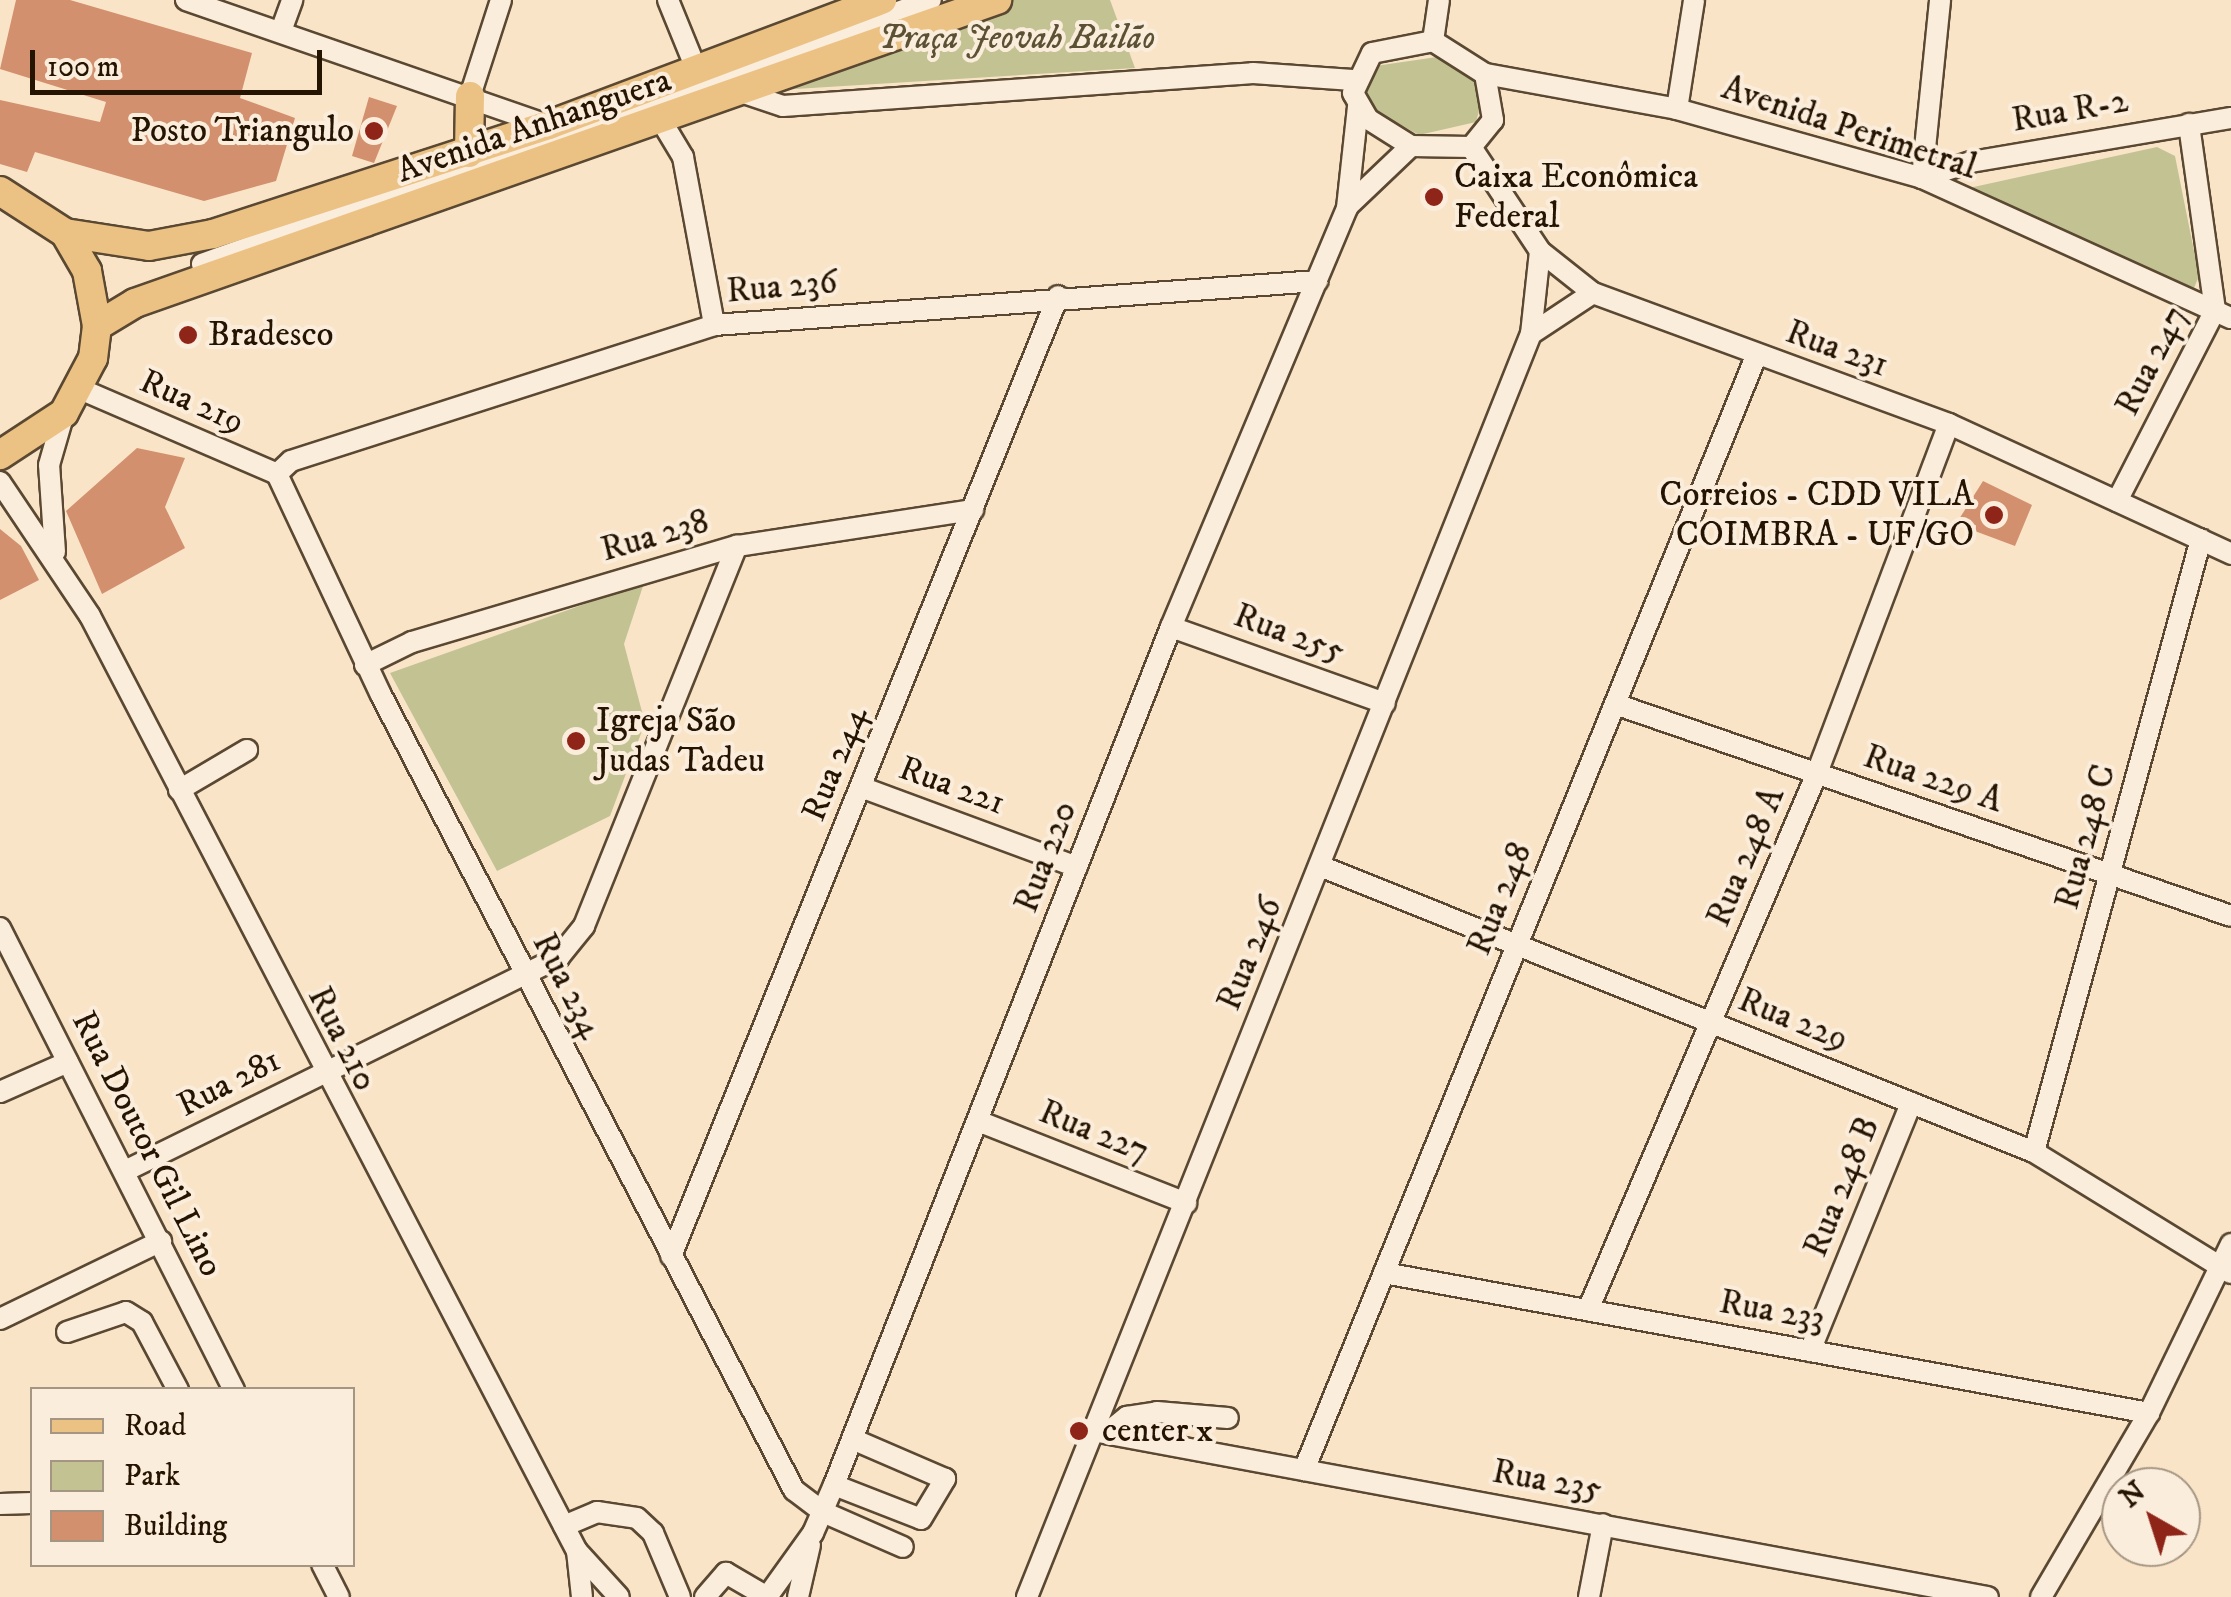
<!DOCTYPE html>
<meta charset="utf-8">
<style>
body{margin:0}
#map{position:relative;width:2231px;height:1597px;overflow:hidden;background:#f9e4c7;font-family:"IM FELL DW Pica",serif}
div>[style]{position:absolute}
.green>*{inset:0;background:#c3c292}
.building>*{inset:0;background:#d2906f}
.roads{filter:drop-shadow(2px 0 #5a4832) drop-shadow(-2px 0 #5a4832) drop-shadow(0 2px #5a4832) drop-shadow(0 -2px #5a4832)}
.minor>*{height:20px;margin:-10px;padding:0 10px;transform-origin:10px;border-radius:10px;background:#fbeddb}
.major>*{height:28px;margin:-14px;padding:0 14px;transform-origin:14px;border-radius:14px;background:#ecc284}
.dots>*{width:28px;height:28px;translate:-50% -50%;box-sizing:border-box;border:5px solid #fbeddb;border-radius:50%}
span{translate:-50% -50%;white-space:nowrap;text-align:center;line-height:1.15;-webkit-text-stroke:8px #fbeddb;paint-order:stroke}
.park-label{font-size:35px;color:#5c5134;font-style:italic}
.street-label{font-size:35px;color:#251401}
.poi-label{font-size:35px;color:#251401}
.right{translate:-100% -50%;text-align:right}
.left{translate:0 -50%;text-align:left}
.legend{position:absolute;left:30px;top:1387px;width:325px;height:180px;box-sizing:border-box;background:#fbeddb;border:2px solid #a59684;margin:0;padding:12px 18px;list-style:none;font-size:30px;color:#251401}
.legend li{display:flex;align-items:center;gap:20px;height:50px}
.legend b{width:50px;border:2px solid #a59684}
.north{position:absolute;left:2101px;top:1467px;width:100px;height:100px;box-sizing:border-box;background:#fbeddb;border:2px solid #a59684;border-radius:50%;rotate:321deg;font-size:28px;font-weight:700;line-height:40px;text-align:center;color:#251401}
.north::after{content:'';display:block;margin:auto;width:35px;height:45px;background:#8f2418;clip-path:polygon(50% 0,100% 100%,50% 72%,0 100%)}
.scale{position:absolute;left:30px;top:50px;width:292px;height:45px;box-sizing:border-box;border:5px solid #251401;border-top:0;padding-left:12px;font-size:30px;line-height:35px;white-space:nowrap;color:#251401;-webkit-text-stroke:8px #fbeddb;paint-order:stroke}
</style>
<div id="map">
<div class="green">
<i style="clip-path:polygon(1012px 0,1110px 0,1135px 68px,779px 90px)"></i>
<i style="clip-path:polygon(1437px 57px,1485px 89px,1476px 122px,1419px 135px,1376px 111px,1366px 90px,1375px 66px)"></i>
<i style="clip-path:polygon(2157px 147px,2175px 156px,2199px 276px,2194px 288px,1969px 188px)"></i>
<i style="clip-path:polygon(644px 583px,624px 644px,645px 723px,610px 816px,497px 871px,390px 673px)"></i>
</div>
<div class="building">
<i style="clip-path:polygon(16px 0,70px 0,252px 53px,240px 98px,295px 118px,276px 181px,204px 201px,35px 152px,27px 172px,0 164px,0 100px,100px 122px,106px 102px,0 69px)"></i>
<i style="clip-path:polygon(369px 97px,397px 106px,374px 163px,352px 156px)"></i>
<i style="clip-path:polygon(137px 448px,185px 458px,165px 507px,185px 548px,102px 594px,66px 511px)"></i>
<i style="clip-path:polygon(1983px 481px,2032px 505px,2015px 546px,1956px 524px)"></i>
<i style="clip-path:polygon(0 529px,21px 546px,39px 580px,0 600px)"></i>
</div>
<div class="roads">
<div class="minor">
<i style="left:186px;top:0;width:388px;rotate:19.1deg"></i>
<i style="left:668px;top:0;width:71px;rotate:67.8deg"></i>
<i style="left:281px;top:31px;width:33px;rotate:-70deg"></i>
<i style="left:1433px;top:41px;width:62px;rotate:32.4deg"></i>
<i style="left:1485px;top:74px;width:47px;rotate:80.1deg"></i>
<i style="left:1493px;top:120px;width:35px;rotate:129deg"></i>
<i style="left:1471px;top:147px;width:60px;rotate:-179deg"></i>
<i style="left:1411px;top:146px;width:51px;rotate:-147.9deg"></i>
<i style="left:1368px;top:119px;width:30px;rotate:-120deg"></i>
<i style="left:1353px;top:93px;width:44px;rotate:-64.6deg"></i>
<i style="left:1372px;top:53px;width:62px;rotate:-11.1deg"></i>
<i style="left:1433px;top:41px;width:41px;rotate:-81.7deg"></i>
<i style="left:1485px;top:74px;width:195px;rotate:10.3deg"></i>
<i style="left:1677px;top:109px;width:255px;rotate:15.7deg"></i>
<i style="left:1922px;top:178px;width:339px;rotate:24.4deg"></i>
<i style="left:741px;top:92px;width:44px;rotate:18.4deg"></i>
<i style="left:783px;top:106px;width:471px;rotate:-4deg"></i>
<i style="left:1253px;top:73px;width:100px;rotate:4deg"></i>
<i style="left:470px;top:96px;width:101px;rotate:-72.1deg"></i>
<i style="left:1677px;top:109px;width:110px;rotate:-81.1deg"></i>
<i style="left:662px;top:122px;width:41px;rotate:59deg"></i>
<i style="left:683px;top:157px;width:171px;rotate:79.5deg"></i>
<i style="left:1471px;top:147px;width:125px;rotate:56.4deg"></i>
<i style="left:1540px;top:251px;width:68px;rotate:38.4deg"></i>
<i style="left:1593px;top:293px;width:379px;rotate:20.2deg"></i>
<i style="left:1949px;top:424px;width:311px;rotate:24.7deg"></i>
<i style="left:1922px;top:178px;width:52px;rotate:-18.1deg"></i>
<i style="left:1971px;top:162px;width:264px;rotate:-9.6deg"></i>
<i style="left:1922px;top:178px;width:179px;rotate:-84.2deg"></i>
<i style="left:1348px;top:206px;width:87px;rotate:-43.6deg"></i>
<i style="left:202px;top:264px;width:775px;rotate:-19.91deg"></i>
<i style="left:1531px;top:334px;width:74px;rotate:-33.5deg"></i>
<i style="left:80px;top:389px;width:215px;rotate:23.3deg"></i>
<i style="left:277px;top:474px;width:244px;rotate:64.8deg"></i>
<i style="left:381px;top:695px;width:896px;rotate:62.55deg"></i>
<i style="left:794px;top:1490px;width:36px;rotate:37deg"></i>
<i style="left:823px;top:1512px;width:87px;rotate:23.6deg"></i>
<i style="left:277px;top:474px;width:19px;rotate:-43deg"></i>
<i style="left:291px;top:461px;width:444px;rotate:-17.8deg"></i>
<i style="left:714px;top:325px;width:605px;rotate:-4.17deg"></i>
<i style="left:0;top:482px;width:161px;rotate:56.1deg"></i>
<i style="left:90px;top:616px;width:1054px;rotate:62.49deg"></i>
<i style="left:577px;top:1551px;width:62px;rotate:47.6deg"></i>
<i style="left:2117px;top:501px;width:215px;rotate:-62.8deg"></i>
<i style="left:2215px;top:310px;width:188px;rotate:-98deg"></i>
<i style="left:55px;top:552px;width:87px;rotate:-93.9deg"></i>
<i style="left:49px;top:465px;width:54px;rotate:-73.9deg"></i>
<i style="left:1171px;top:627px;width:227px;rotate:19.6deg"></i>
<i style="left:365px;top:665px;width:52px;rotate:-26.1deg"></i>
<i style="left:412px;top:642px;width:339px;rotate:-16.5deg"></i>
<i style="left:737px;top:546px;width:239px;rotate:-8.7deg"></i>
<i style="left:1615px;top:704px;width:651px;rotate:18.99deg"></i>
<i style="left:861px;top:787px;width:230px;rotate:20.3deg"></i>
<i style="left:179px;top:790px;width:79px;rotate:-30.5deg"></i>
<i style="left:1320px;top:866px;width:769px;rotate:21.83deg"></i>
<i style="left:2034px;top:1152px;width:231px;rotate:31.6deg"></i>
<i style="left:0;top:928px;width:518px;rotate:63.14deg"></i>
<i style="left:0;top:1092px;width:74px;rotate:-23.8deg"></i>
<i style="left:978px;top:1121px;width:224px;rotate:21.5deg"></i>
<i style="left:2034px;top:1152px;width:635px;rotate:-74.76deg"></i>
<i style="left:125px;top:1171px;width:484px;rotate:-26.2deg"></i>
<i style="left:559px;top:957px;width:40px;rotate:-51deg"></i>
<i style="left:584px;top:926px;width:410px;rotate:-68.1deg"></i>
<i style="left:671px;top:1256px;width:1035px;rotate:-68.04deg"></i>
<i style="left:1384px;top:1273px;width:778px;rotate:10.37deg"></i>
<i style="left:1588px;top:1310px;width:584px;rotate:-66.9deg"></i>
<i style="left:1817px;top:773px;width:373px;rotate:-69.3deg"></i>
<i style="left:0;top:1319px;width:179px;rotate:-25.8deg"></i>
<i style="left:67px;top:1332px;width:62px;rotate:-18.7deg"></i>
<i style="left:126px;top:1312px;width:19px;rotate:32deg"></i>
<i style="left:142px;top:1322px;width:77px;rotate:62.1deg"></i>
<i style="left:1810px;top:1351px;width:268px;rotate:-67.8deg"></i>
<i style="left:1093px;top:1431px;width:910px;rotate:10.51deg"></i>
<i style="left:1107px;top:1433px;width:26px;rotate:-39deg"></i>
<i style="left:1127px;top:1417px;width:30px;rotate:-9deg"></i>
<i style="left:1157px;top:1412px;width:71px;rotate:4.8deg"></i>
<i style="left:1304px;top:1470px;width:1204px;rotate:-67.91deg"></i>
<i style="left:834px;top:1485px;width:93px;rotate:21.3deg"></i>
<i style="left:921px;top:1519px;width:47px;rotate:-59deg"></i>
<i style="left:945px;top:1479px;width:101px;rotate:-156.7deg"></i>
<i style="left:0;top:1504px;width:32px;rotate:-2deg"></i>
<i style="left:564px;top:1526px;width:36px;rotate:-23deg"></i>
<i style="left:597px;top:1512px;width:40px;rotate:8.5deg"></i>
<i style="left:637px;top:1518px;width:22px;rotate:43deg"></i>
<i style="left:653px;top:1533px;width:69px;rotate:67.1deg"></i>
<i style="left:577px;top:1551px;width:46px;rotate:83.8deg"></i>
<i style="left:322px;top:1564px;width:37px;rotate:63deg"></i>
<i style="left:705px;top:1597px;width:32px;rotate:-49deg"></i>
<i style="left:726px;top:1573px;width:48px;rotate:30.3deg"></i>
<i style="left:767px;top:1597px;width:79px;rotate:-54.3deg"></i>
<i style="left:813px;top:1533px;width:52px;rotate:-66.4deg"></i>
<i style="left:834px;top:1485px;width:922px;rotate:-68.56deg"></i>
<i style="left:1171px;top:627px;width:454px;rotate:-67.2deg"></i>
<i style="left:1347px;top:208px;width:103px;rotate:-83.8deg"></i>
<i style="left:798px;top:1597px;width:53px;rotate:-77deg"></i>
<i style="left:1027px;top:1597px;width:1360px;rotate:-68.25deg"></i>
<i style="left:1531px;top:334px;width:83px;rotate:-83.8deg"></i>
<i style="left:1589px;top:1597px;width:74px;rotate:-79.1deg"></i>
<i style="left:2041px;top:1597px;width:213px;rotate:-59.6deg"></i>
<i style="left:2149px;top:1413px;width:188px;rotate:-64.1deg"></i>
</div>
<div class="major">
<i style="left:469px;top:153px;width:57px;rotate:-89deg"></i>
<i style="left:0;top:191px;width:77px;rotate:32.9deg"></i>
<i style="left:65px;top:233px;width:44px;rotate:59.9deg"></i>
<i style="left:87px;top:271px;width:56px;rotate:79.7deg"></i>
<i style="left:97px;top:326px;width:32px;rotate:97deg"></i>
<i style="left:93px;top:358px;width:62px;rotate:117.8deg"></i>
<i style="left:64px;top:413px;width:77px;rotate:146.7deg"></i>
<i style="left:65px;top:233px;width:85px;rotate:8.8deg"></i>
<i style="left:149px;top:246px;width:65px;rotate:-10.6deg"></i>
<i style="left:213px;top:234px;width:353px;rotate:-18deg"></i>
<i style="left:549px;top:125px;width:356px;rotate:-20.6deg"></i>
<i style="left:97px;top:326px;width:44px;rotate:-31.2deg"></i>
<i style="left:135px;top:303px;width:914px;rotate:-19.37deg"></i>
</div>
</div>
<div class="dots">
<i style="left:374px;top:131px;background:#8f2418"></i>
<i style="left:1434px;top:197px;background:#8f2418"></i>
<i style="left:188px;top:335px;background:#8f2418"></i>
<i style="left:1994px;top:515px;background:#8f2418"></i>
<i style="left:576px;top:741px;background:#8f2418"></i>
<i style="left:1079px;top:1431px;background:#8f2418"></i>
</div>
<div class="park-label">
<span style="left:1017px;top:38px">Praça Jeovah Bailão</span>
</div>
<div class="street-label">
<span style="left:2070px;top:111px;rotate:-10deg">Rua R-2</span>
<span style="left:534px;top:126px;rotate:-19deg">Avenida Anhanguera</span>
<span style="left:1849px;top:128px;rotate:18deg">Avenida Perimetral</span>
<span style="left:782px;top:287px;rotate:-5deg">Rua 236</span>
<span style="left:1837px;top:349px;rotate:20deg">Rua 231</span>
<span style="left:2152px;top:361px;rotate:-63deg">Rua 247</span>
<span style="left:192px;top:402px;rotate:24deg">Rua 219</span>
<span style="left:655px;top:536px;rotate:-16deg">Rua 238</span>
<span style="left:1289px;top:634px;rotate:20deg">Rua 255</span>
<span style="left:835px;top:764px;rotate:-68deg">Rua 244</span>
<span style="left:1933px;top:779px;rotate:19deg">Rua 229 A</span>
<span style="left:952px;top:786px;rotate:20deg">Rua 221</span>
<span style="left:2086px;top:837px;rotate:-75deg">Rua 248 C</span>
<span style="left:1046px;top:857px;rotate:-69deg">Rua 220</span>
<span style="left:1746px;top:857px;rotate:-67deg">Rua 248 A</span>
<span style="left:1500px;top:899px;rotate:-68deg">Rua 248</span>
<span style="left:1250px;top:954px;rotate:-68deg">Rua 246</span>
<span style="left:567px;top:986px;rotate:63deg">Rua 234</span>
<span style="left:1793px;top:1020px;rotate:22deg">Rua 229</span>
<span style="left:342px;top:1039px;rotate:63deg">Rua 210</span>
<span style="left:229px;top:1083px;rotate:-27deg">Rua 281</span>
<span style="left:1094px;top:1132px;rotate:22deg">Rua 227</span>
<span style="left:147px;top:1144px;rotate:63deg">Rua Doutor Gil Lino</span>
<span style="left:1842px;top:1187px;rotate:-68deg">Rua 248 B</span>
<span style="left:1772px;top:1311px;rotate:10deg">Rua 233</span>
<span style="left:1547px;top:1481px;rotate:10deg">Rua 235</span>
</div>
<div class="poi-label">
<span class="right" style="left:354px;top:131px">Posto Triangulo</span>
<span class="left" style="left:1454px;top:197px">Caixa Econômica<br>Federal</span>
<span class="left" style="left:208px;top:335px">Bradesco</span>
<span class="right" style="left:1974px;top:515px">Correios - CDD VILA<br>COIMBRA - UF/GO</span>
<span class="left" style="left:596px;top:741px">Igreja São<br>Judas Tadeu</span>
<span class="left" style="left:1102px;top:1431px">center x</span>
</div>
<ul class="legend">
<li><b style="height:12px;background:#ecc284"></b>Road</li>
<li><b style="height:28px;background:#c3c292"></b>Park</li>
<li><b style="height:28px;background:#d2906f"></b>Building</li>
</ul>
<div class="north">N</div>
<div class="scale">100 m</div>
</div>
